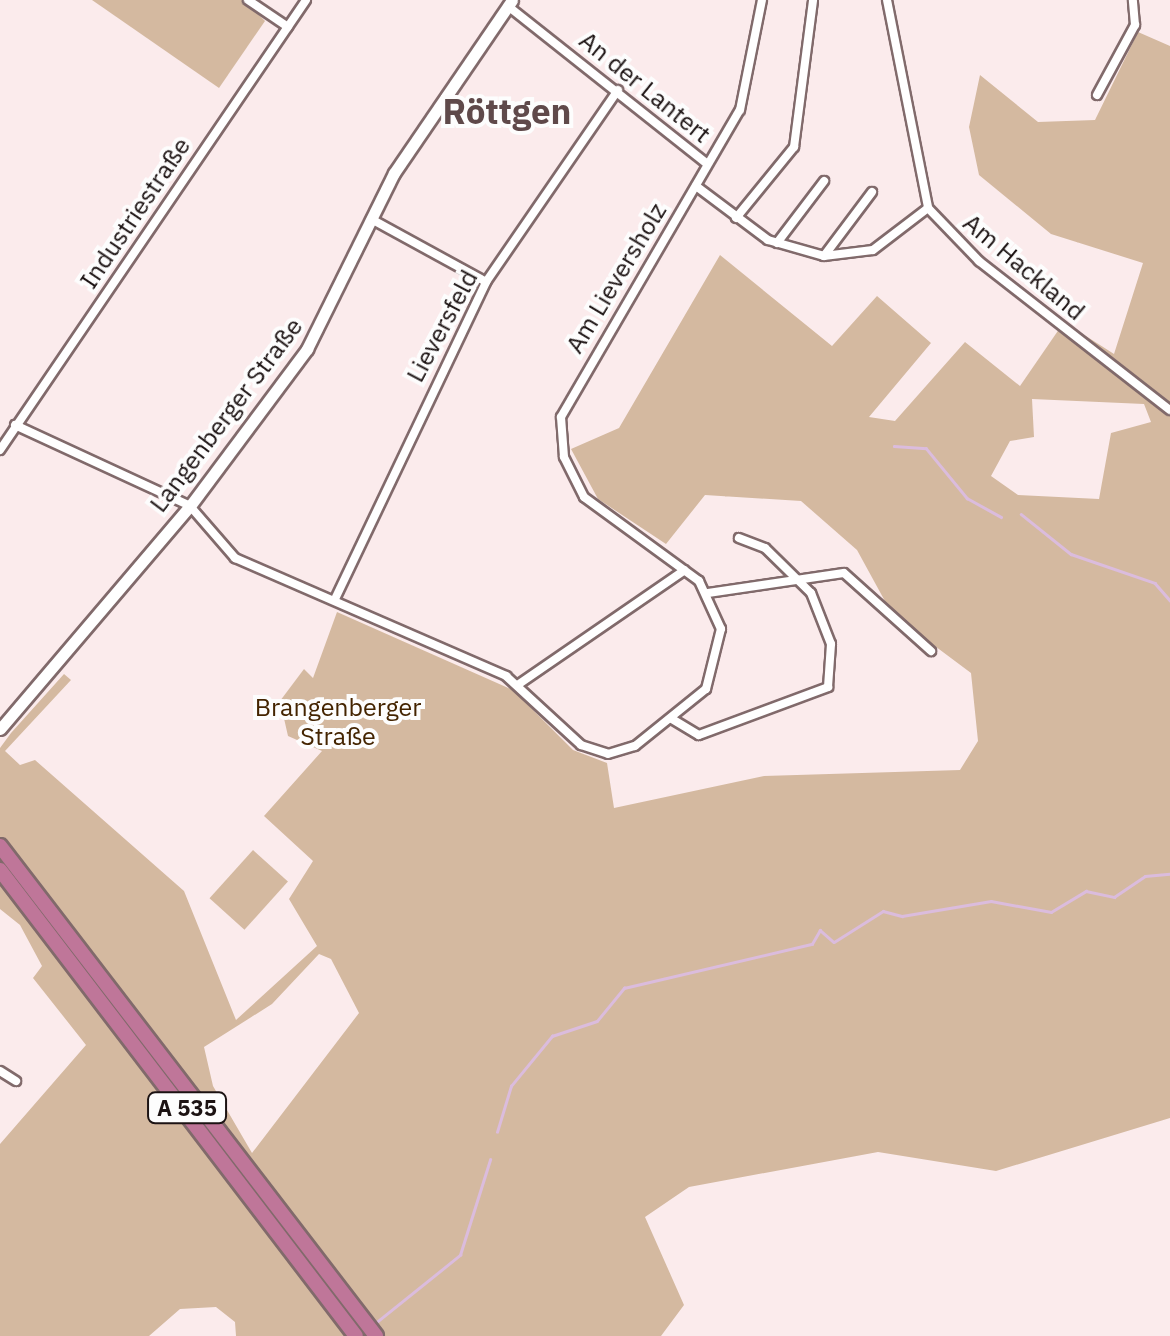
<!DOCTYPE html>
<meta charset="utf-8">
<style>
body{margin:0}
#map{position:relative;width:1170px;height:1336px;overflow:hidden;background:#fbebec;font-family:"IBM Plex Sans",sans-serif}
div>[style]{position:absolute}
.green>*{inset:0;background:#d4b9a0;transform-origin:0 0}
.stream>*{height:2.5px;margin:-1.25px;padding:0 1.25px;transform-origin:1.25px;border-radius:1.25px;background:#dbbcdd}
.roads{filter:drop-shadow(2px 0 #816a6b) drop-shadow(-2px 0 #816a6b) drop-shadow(0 2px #816a6b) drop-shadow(0 -2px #816a6b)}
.minor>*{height:8px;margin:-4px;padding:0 4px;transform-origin:4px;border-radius:4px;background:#fff}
.secondary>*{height:11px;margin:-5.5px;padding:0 5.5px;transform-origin:5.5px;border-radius:5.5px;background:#fff}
.motorway>*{height:14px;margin:-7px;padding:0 7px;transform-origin:7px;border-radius:7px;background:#bf7699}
span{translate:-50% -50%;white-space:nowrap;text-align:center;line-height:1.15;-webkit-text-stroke:8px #fdfdfd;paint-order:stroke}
.shield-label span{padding:2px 8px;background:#fdfdfd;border:2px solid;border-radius:8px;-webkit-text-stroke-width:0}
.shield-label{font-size:22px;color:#1c1313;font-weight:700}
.street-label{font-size:25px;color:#1c1313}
.park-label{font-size:25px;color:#442400}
.district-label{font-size:35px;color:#5f494a;font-weight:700}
</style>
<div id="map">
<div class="green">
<i style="clip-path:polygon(92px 0,244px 0,265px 21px,219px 88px)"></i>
<i style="clip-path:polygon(evenodd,1138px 32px,1170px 46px,1170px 1118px,996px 1171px,878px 1152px,689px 1187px,645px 1217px,684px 1305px,661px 1336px,236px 1336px,235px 1322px,216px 1307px,180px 1309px,149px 1336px,0 1336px,0 1144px,86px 1045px,33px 978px,42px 966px,20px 925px,0 909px,0 748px,11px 733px,64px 674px,71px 680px,5px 751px,20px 765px,35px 760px,184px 891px,236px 1020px,317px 946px,289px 899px,313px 861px,264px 816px,322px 751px,288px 736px,280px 701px,304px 669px,313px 678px,337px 612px,513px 690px,573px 750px,607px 763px,614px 808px,764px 776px,960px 770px,978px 741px,971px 673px,892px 614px,857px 550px,801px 501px,705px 495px,666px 544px,598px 499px,571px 449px,619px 428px,720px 255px,832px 346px,877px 296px,931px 343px,869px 417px,895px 421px,965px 342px,1020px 386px,1064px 322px,1114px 354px,1143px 263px,1051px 234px,979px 175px,969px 127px,980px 75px,1038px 122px,1095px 120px,1138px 32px,1032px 399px,1144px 404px,1151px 422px,1111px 433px,1099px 499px,1018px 495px,991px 476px,1010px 441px,1034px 437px,1032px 399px,1138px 32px,319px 954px,331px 959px,359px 1013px,252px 1153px,213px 1086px,204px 1047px,272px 1004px,319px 954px)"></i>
<i style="left:253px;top:850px;width:47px;height:65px;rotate:42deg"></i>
</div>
<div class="stream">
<i style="left:894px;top:446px;width:32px;rotate:4deg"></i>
<i style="left:926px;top:448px;width:65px;rotate:50.6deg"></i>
<i style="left:967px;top:498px;width:39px;rotate:29deg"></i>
<i style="left:1021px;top:514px;width:64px;rotate:38.7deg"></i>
<i style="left:1071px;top:554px;width:89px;rotate:19deg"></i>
<i style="left:1155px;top:583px;width:23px;rotate:49deg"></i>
<i style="left:497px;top:1132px;width:48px;rotate:-73.1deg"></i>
<i style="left:511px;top:1086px;width:65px;rotate:-50.6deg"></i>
<i style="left:552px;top:1036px;width:47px;rotate:-18.4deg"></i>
<i style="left:597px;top:1021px;width:43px;rotate:-50.7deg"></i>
<i style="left:624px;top:988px;width:193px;rotate:-13.2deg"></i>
<i style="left:812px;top:944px;width:16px;rotate:-60deg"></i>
<i style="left:820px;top:930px;width:18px;rotate:41deg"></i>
<i style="left:834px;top:942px;width:58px;rotate:-32.3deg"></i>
<i style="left:883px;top:911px;width:20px;rotate:15deg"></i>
<i style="left:902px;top:916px;width:90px;rotate:-9.6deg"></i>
<i style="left:991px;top:901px;width:61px;rotate:10.4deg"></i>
<i style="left:1051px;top:912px;width:41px;rotate:-31deg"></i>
<i style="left:1086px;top:891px;width:29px;rotate:12deg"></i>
<i style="left:1114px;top:897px;width:37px;rotate:-34deg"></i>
<i style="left:1145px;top:876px;width:25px;rotate:-5deg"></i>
<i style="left:373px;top:1325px;width:112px;rotate:-38.8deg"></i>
<i style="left:460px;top:1255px;width:100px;rotate:-72.5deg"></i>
</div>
<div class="roads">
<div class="minor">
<i style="left:248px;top:0;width:48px;rotate:34deg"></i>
<i style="left:887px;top:0;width:212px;rotate:78.8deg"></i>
<i style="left:928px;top:208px;width:74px;rotate:46.1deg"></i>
<i style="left:979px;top:261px;width:242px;rotate:38deg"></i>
<i style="left:508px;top:6px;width:254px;rotate:38.4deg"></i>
<i style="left:1097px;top:95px;width:80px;rotate:-61.5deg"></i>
<i style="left:1135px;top:25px;width:25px;rotate:-95deg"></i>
<i style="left:696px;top:186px;width:90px;rotate:36.9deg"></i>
<i style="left:768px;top:240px;width:58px;rotate:15.9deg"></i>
<i style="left:824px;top:256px;width:49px;rotate:-7deg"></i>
<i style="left:873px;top:250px;width:69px;rotate:-37.4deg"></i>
<i style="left:736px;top:218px;width:92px;rotate:-50.8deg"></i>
<i style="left:794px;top:147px;width:148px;rotate:-82.6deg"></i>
<i style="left:371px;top:219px;width:131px;rotate:28.7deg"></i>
<i style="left:777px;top:243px;width:78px;rotate:-52.8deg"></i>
<i style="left:824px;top:256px;width:80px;rotate:-53.1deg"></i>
<i style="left:15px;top:425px;width:193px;rotate:24.8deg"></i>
<i style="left:190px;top:506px;width:69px;rotate:49.1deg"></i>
<i style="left:235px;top:558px;width:296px;rotate:23.5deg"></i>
<i style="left:506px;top:676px;width:102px;rotate:42.6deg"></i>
<i style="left:581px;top:745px;width:28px;rotate:18deg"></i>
<i style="left:608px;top:754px;width:28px;rotate:-17deg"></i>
<i style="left:635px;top:746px;width:91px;rotate:-38.8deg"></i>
<i style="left:706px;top:689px;width:62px;rotate:-76deg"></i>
<i style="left:721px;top:629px;width:53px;rotate:-114.6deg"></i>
<i style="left:699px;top:581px;width:142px;rotate:-143.9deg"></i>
<i style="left:584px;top:497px;width:45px;rotate:-116.6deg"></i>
<i style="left:564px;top:457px;width:40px;rotate:-94.3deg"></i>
<i style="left:561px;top:417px;width:355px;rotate:-59.8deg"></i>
<i style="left:740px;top:110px;width:112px;rotate:-78.7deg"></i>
<i style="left:0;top:450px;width:544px;rotate:-55.78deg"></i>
<i style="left:708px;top:593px;width:137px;rotate:-8.4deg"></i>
<i style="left:844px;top:573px;width:117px;rotate:41.9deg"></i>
<i style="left:335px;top:599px;width:351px;rotate:-64.5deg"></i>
<i style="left:486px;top:282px;width:233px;rotate:-55.5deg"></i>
<i style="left:519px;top:684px;width:201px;rotate:-34.5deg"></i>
<i style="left:672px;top:719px;width:31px;rotate:31deg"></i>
<i style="left:699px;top:735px;width:138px;rotate:-20.4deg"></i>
<i style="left:828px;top:687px;width:43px;rotate:-86deg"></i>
<i style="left:831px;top:644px;width:55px;rotate:-111.4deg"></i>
<i style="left:811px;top:593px;width:64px;rotate:-135.6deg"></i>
<i style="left:765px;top:548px;width:28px;rotate:-159deg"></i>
<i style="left:0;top:1071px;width:19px;rotate:32deg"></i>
</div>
<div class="secondary">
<i style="left:0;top:729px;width:293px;rotate:-49.6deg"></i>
<i style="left:190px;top:506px;width:196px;rotate:-53.3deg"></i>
<i style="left:307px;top:349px;width:196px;rotate:-63.7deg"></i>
<i style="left:394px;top:173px;width:209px;rotate:-55.7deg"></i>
</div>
<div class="motorway">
<i style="left:0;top:846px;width:618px;rotate:52.5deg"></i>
<i style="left:0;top:870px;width:586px;rotate:52.62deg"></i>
</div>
</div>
<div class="shield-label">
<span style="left:187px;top:1108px">A 535</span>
</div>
<div class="street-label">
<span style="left:645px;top:87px;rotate:39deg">An der Lantert</span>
<span style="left:135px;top:213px;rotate:-56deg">Industriestraße</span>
<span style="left:1024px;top:267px;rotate:40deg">Am Hackland</span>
<span style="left:616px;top:278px;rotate:-59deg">Am Lieversholz</span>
<span style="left:442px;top:326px;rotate:-62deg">Lieversfeld</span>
<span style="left:226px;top:415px;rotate:-53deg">Langenberger Straße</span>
</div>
<div class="park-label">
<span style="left:338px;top:722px">Brangenberger<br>Straße</span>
</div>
<div class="district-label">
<span style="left:507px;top:111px">Röttgen</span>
</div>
</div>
